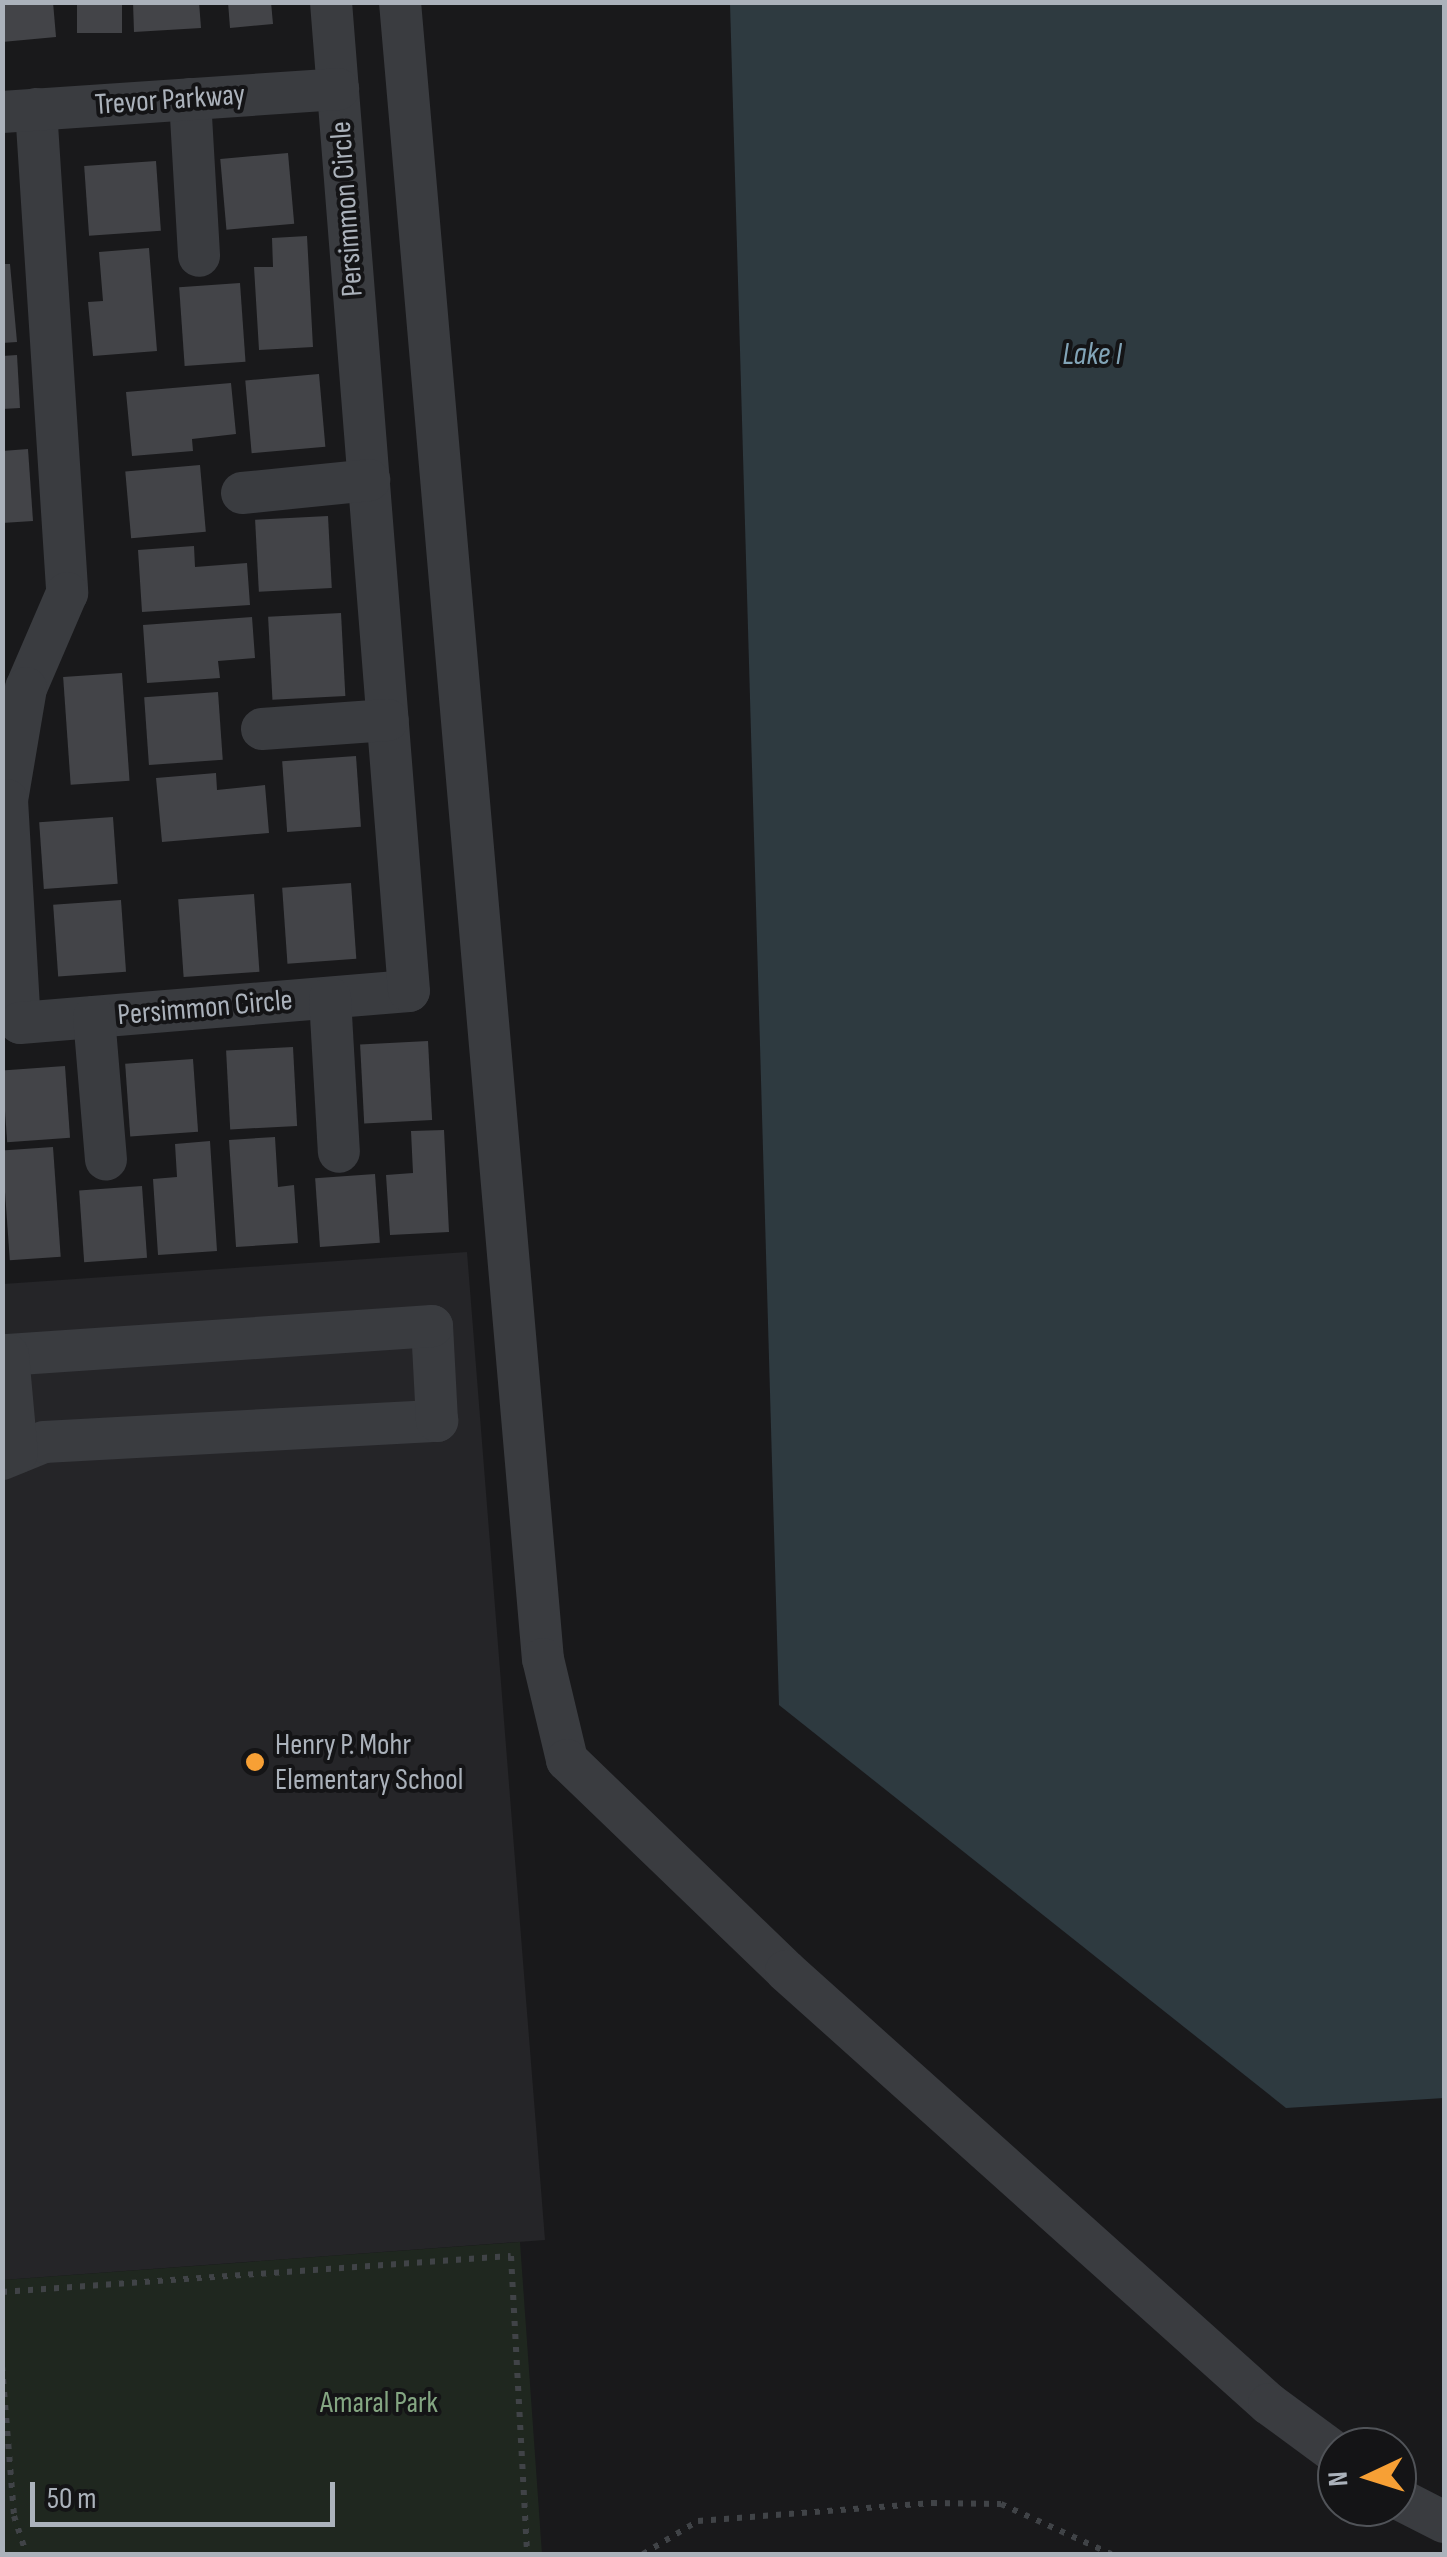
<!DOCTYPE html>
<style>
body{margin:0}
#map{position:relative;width:1447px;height:2557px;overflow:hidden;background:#19191b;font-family:"Sofia Sans Condensed",sans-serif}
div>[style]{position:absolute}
.built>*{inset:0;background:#252528}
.green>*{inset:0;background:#1f271f}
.water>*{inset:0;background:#2e3a40}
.building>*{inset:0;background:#434448;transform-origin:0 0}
.path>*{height:6px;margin-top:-3px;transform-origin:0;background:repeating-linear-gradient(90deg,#404347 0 5px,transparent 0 13px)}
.minor>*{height:42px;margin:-21px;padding:0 21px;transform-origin:21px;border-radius:21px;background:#3a3c40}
.dots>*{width:28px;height:28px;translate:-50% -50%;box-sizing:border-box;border:5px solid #141416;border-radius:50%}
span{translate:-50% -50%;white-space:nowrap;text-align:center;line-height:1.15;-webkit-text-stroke:8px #141416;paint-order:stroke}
.street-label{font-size:30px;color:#abb2bb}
.poi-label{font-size:30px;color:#abb2bb}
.left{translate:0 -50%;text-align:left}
.park-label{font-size:30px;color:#84a682}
.water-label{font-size:32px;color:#82a4b7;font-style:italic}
.frame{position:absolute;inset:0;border:5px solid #abb2bb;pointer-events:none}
.north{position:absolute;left:1317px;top:2427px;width:100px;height:100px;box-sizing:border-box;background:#141416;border:2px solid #505358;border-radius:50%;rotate:266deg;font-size:28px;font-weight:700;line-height:40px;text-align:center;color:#abb2bb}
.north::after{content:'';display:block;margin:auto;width:35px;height:45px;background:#f7a035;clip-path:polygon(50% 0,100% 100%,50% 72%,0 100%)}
.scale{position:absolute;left:30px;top:2482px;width:305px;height:45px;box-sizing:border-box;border:5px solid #abb2bb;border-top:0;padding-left:12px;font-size:30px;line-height:35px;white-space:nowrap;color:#abb2bb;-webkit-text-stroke:8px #141416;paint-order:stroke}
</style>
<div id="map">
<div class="built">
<i style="clip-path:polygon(467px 1252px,545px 2240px,3px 2280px,3px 1284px)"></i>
</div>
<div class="green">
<i style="clip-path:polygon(520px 2242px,542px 2554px,3px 2554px,3px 2280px)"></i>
</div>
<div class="water">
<i style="clip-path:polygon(730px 3px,1444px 3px,1444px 2098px,1286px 2108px,779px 1705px)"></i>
</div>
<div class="building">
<i style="clip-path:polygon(2px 2px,53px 2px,56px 37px,2px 42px)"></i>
<i style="left:77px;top:2px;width:45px;height:31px"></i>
<i style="clip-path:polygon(133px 2px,199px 2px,201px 28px,134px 32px)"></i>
<i style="clip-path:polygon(228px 2px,271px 2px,273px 24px,230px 28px)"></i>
<i style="left:288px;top:153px;width:71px;height:68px;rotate:85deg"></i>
<i style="left:156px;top:161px;width:70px;height:72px;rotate:86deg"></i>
<i style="clip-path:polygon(307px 236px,313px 347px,259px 350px,254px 267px,273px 267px,272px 238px)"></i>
<i style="clip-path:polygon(149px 248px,157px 351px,93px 356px,88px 302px,103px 301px,99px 252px)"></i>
<i style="clip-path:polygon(2px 264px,10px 264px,17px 342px,2px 343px)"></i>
<i style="left:240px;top:283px;width:79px;height:61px;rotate:86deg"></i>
<i style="clip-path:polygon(17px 355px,20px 408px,2px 409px,2px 356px)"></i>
<i style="left:319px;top:374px;width:73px;height:74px;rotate:85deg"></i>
<i style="clip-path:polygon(231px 383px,236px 434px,192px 439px,193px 451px,132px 456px,126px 392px)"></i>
<i style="clip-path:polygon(28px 449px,33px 521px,2px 523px,2px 451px)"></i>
<i style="left:200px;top:465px;width:67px;height:75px;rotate:85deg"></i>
<i style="left:328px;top:516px;width:72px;height:73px;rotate:87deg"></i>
<i style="clip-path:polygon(194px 546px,195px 567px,247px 563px,250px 605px,142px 612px,138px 550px)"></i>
<i style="left:341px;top:613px;width:83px;height:73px;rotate:87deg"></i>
<i style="clip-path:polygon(252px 617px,255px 658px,218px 661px,220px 678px,147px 683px,143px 625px)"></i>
<i style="left:122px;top:673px;width:108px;height:59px;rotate:86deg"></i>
<i style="left:218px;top:692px;width:68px;height:74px;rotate:86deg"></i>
<i style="left:356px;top:756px;width:71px;height:74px;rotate:86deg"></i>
<i style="clip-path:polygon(216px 773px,217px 790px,265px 785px,269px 833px,162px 842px,156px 778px)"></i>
<i style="left:113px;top:817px;width:67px;height:74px;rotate:86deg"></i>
<i style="left:351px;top:883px;width:76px;height:69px;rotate:86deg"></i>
<i style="left:254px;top:894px;width:78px;height:76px;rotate:86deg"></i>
<i style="left:121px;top:900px;width:72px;height:68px;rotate:86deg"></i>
<i style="left:428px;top:1041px;width:79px;height:68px;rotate:87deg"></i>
<i style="left:293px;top:1047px;width:79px;height:67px;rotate:87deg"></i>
<i style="left:193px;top:1059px;width:73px;height:68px;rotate:86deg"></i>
<i style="left:65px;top:1066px;width:72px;height:63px;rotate:86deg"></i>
<i style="clip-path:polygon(444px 1130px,449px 1232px,390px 1235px,386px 1175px,413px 1173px,411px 1131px)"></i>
<i style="clip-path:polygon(275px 1137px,278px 1187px,294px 1185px,298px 1243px,236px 1247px,229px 1140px)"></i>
<i style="clip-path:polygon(210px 1141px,217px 1251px,158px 1255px,153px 1179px,177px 1177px,175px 1144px)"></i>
<i style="left:53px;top:1147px;width:110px;height:51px;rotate:86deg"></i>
<i style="left:375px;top:1174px;width:69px;height:60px;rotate:86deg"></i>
<i style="left:142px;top:1186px;width:72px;height:63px;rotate:86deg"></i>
</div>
<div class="path">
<i style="left:2px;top:2292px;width:510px;rotate:-4.05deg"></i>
<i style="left:511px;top:2256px;width:298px;rotate:86.9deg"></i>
<i style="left:2px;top:2366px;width:150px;rotate:85.4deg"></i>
<i style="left:14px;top:2516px;width:40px;rotate:72deg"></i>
<i style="left:643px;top:2554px;width:64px;rotate:-31deg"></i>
<i style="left:698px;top:2521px;width:235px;rotate:-4.4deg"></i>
<i style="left:932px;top:2503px;width:69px;rotate:0.8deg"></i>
<i style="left:1001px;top:2504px;width:121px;rotate:24.4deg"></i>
</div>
<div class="minor">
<i style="left:400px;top:2px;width:1663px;rotate:85.07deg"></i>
<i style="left:543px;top:1659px;width:104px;rotate:76.6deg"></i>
<i style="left:567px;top:1760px;width:304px;rotate:43.9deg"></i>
<i style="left:786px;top:1971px;width:649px;rotate:41.88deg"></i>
<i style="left:1269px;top:2404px;width:84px;rotate:36.3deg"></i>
<i style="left:190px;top:99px;width:157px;rotate:86.7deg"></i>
<i style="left:36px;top:109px;width:485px;rotate:86.3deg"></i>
<i style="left:67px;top:593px;width:103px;rotate:113.3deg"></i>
<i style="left:26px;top:688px;width:114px;rotate:99.6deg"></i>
<i style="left:7px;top:800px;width:223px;rotate:86.7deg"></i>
<i style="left:20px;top:1023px;width:390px;rotate:-4.7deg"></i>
<i style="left:409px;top:991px;width:992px;rotate:-94.51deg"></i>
<i style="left:2px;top:112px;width:337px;rotate:-3.9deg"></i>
<i style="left:242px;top:493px;width:128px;rotate:-5.8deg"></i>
<i style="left:262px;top:729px;width:126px;rotate:-4.1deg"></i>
<i style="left:330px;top:998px;width:154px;rotate:86.7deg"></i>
<i style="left:94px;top:1017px;width:143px;rotate:85.2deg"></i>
<i style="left:2px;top:1459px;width:45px;rotate:-22deg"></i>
<i style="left:44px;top:1442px;width:394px;rotate:-3.1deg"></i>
<i style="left:437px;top:1421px;width:95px;rotate:-93deg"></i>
<i style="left:432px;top:1326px;width:425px;rotate:176.1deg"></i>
<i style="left:8px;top:1355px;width:98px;rotate:84.8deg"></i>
<i style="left:1397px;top:2498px;width:53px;rotate:27.1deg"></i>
</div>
<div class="dots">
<i style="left:255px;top:1762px;background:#f7a035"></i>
</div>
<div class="street-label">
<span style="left:170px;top:100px;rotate:-4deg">Trevor Parkway</span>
<span style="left:347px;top:209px;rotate:-94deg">Persimmon Circle</span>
<span style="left:205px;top:1008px;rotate:-5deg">Persimmon Circle</span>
</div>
<div class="poi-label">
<span class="left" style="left:275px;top:1762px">Henry P. Mohr<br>Elementary School</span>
</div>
<div class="park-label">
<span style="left:379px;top:2403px">Amaral Park</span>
</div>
<div class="water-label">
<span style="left:1092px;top:355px">Lake I</span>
</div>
<div class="frame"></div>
<div class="north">N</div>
<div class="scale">50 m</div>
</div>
